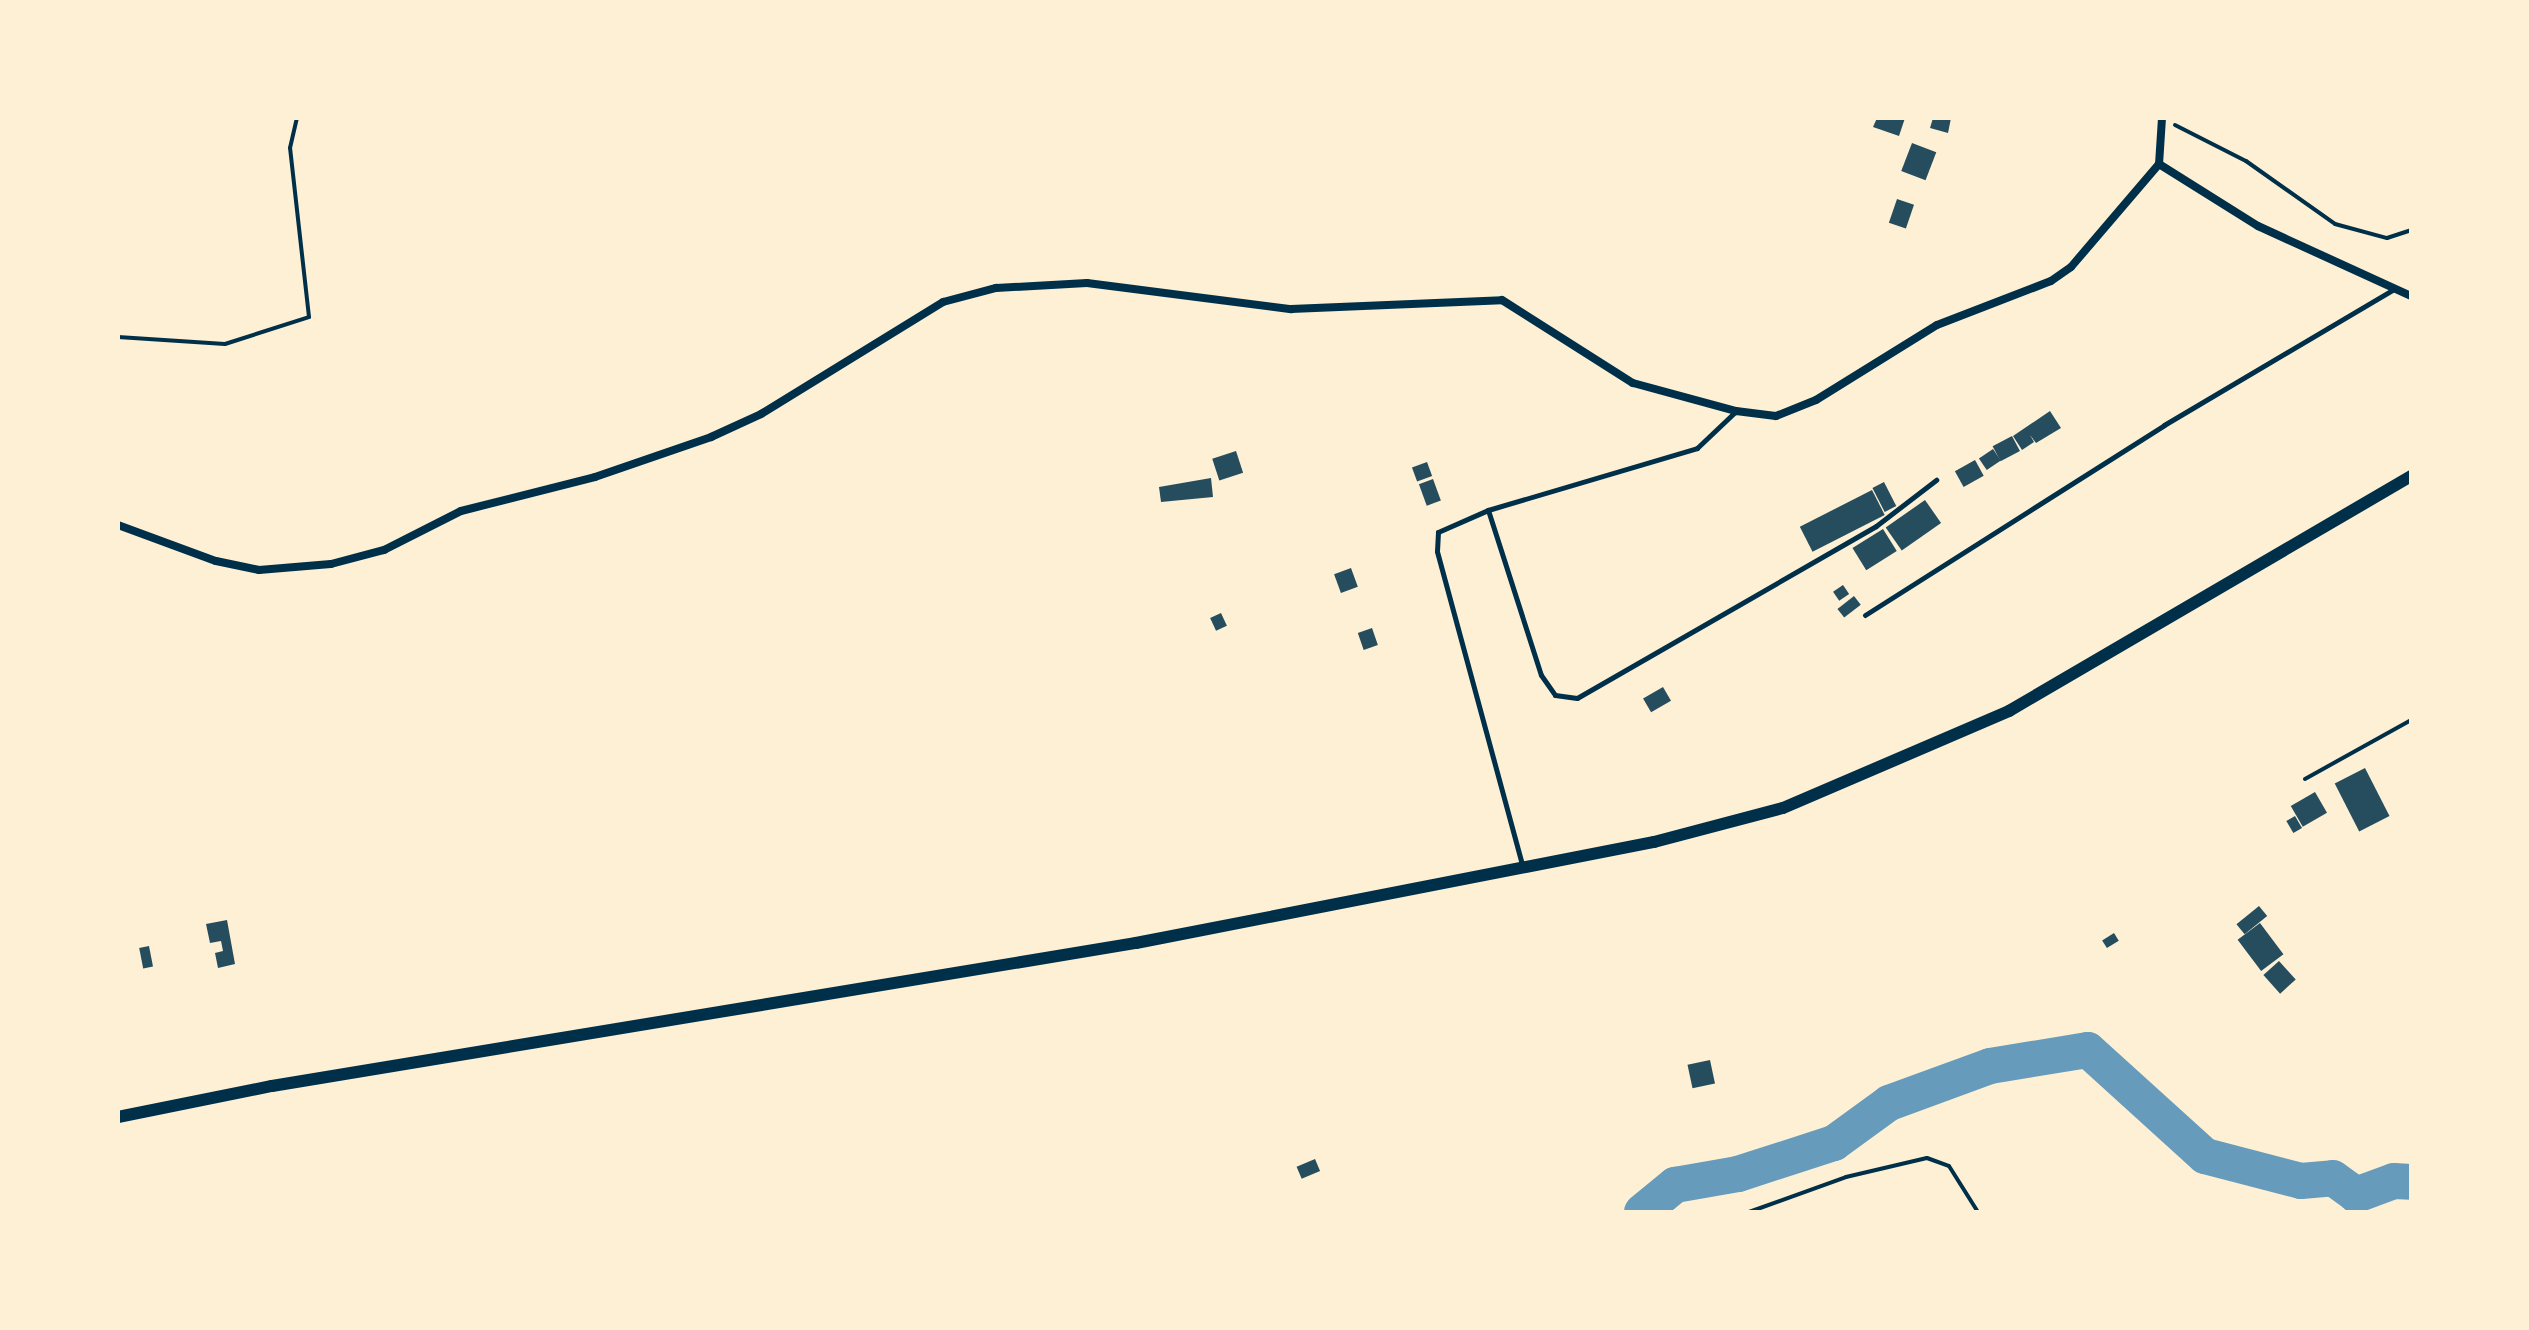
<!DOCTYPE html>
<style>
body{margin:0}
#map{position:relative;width:2529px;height:1330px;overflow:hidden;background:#fdf0d5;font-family:Bitter,serif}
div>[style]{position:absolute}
.river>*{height:36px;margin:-18px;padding:0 18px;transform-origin:18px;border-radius:18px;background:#669bbc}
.building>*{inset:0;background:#264d5e;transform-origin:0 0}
.path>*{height:4px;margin:-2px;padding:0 2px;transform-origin:2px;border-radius:2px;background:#003049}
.service>*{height:5px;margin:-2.5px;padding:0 2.5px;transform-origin:2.5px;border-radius:2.5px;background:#003049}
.minor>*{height:8px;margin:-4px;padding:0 4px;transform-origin:4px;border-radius:4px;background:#003049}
.tertiary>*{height:12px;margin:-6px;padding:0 6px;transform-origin:6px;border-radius:6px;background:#003049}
span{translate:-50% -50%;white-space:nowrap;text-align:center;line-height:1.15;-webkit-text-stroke:8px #fdf0d5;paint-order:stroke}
.frame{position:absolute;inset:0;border:120px solid #fdf0d5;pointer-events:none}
</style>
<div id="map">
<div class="river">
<i style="left:1642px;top:1212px;width:43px;rotate:-39.3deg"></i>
<i style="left:1675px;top:1185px;width:64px;rotate:-9.9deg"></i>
<i style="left:1738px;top:1174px;width:101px;rotate:-17.9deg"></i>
<i style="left:1834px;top:1143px;width:68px;rotate:-36deg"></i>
<i style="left:1889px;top:1103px;width:108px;rotate:-20.1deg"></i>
<i style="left:1990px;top:1066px;width:99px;rotate:-9.3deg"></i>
<i style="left:2088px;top:1050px;width:158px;rotate:42.2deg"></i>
<i style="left:2205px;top:1156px;width:99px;rotate:14.6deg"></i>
<i style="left:2301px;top:1181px;width:32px;rotate:-5deg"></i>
<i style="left:2333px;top:1178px;width:29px;rotate:36deg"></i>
<i style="left:2356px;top:1195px;width:40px;rotate:-20.2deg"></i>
<i style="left:2394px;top:1181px;width:17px;rotate:3deg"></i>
</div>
<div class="building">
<i style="clip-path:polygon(1877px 118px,1905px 118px,1899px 136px,1873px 127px)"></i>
<i style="clip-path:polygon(1933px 118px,1951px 118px,1948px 133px,1930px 128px)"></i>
<i style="left:1912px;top:143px;width:26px;height:30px;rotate:21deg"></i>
<i style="left:1897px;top:199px;width:18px;height:25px;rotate:19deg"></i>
<i style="clip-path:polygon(2050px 411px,2061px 428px,2036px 443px,2030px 435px,2034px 442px,2022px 450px,2013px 436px)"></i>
<i style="left:2012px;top:436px;width:17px;height:22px;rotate:62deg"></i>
<i style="left:1993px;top:449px;width:14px;height:17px;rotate:56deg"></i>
<i style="left:1236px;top:451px;width:23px;height:25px;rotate:72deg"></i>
<i style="left:1975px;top:460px;width:18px;height:23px;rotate:61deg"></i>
<i style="left:1427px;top:462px;width:15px;height:16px;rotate:70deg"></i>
<i style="clip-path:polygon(1211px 478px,1213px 497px,1161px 502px,1159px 487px)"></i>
<i style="left:1433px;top:479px;width:23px;height:15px;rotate:70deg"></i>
<i style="left:1884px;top:482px;width:27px;height:13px;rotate:63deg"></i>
<i style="left:1872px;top:490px;width:28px;height:81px;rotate:63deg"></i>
<i style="left:1925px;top:500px;width:28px;height:48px;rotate:55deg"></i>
<i style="left:1883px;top:529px;width:26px;height:36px;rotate:58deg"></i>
<i style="left:1351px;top:568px;width:20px;height:18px;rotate:70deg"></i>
<i style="left:1843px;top:585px;width:11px;height:12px;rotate:56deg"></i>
<i style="left:1854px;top:596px;width:11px;height:21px;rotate:52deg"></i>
<i style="left:1221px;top:613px;width:14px;height:12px;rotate:65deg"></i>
<i style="left:1372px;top:628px;width:18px;height:15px;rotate:71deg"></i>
<i style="left:1663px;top:687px;width:16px;height:23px;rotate:60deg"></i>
<i style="left:2365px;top:768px;width:54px;height:34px;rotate:63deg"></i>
<i style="left:2315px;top:792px;width:24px;height:28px;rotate:60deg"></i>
<i style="left:2295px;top:816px;width:14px;height:10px;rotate:60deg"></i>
<i style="left:2259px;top:906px;width:13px;height:29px;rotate:51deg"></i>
<i style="clip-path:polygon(227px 920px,235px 964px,218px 968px,215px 953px,223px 951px,221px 941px,210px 943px,206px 924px)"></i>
<i style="left:2260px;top:923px;width:39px;height:28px;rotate:53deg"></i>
<i style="left:2114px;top:933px;width:9px;height:14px;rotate:58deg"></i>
<i style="left:149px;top:946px;width:21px;height:10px;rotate:79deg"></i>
<i style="left:2279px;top:961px;width:25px;height:21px;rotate:48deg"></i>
<i style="left:1710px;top:1060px;width:24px;height:23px;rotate:78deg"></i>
<i style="left:1315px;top:1159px;width:13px;height:20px;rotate:67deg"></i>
</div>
<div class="path">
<i style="left:2175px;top:125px;width:80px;rotate:26.9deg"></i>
<i style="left:2246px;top:161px;width:109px;rotate:35.3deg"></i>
<i style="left:2335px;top:224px;width:54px;rotate:15.1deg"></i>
<i style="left:2387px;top:238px;width:25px;rotate:-18deg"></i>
<i style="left:118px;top:337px;width:107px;rotate:3.7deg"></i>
<i style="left:225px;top:344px;width:88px;rotate:-17.8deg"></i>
<i style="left:309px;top:317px;width:170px;rotate:-96.4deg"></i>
<i style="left:290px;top:148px;width:31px;rotate:-77deg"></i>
<i style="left:2305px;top:779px;width:121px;rotate:-29.1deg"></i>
<i style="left:1749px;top:1212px;width:103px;rotate:-19.8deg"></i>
<i style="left:1846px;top:1177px;width:83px;rotate:-13.2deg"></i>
<i style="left:1927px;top:1158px;width:23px;rotate:20deg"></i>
<i style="left:1949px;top:1166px;width:54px;rotate:57.8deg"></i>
</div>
<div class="service">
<i style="left:1488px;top:510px;width:173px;rotate:72.2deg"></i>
<i style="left:1541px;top:675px;width:24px;rotate:55deg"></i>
<i style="left:1555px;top:695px;width:22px;rotate:8deg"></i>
<i style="left:1577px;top:698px;width:345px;rotate:-29.9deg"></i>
<i style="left:1876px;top:526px;width:76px;rotate:-37.5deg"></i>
<i style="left:1865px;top:615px;width:354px;rotate:-32.4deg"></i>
<i style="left:2164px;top:425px;width:267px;rotate:-30.6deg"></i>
<i style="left:1523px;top:868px;width:328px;rotate:-105.2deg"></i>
<i style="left:1437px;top:551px;width:19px;rotate:-87deg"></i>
<i style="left:1438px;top:532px;width:55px;rotate:-23.7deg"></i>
<i style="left:1488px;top:510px;width:218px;rotate:-16.5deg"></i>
<i style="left:1697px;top:448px;width:52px;rotate:-43.5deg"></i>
</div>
<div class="minor">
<i style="left:2162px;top:118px;width:46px;rotate:93.7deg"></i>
<i style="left:2159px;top:164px;width:117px;rotate:32.1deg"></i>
<i style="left:2258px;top:226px;width:168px;rotate:24.6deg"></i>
<i style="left:118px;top:525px;width:104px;rotate:20.2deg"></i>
<i style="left:216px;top:561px;width:44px;rotate:11.8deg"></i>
<i style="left:259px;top:570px;width:72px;rotate:-4.8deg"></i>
<i style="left:331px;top:564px;width:55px;rotate:-14.8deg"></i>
<i style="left:384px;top:550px;width:86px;rotate:-26.9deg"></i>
<i style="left:461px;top:511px;width:138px;rotate:-14.2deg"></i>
<i style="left:595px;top:477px;width:123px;rotate:-19deg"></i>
<i style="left:711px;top:437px;width:55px;rotate:-24.7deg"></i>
<i style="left:761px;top:414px;width:214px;rotate:-31.6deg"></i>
<i style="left:943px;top:302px;width:55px;rotate:-14.8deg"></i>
<i style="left:996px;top:288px;width:91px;rotate:-3.1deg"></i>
<i style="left:1087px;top:283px;width:206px;rotate:7.3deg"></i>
<i style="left:1291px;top:309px;width:211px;rotate:-2.4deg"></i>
<i style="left:1502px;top:300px;width:155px;rotate:32.4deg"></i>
<i style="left:1633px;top:383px;width:107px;rotate:15.2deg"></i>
<i style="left:1736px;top:411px;width:40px;rotate:7.1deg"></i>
<i style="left:1776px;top:416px;width:43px;rotate:-21.8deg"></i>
<i style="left:1816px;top:400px;width:142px;rotate:-31.8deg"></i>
<i style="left:1937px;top:325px;width:122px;rotate:-21.1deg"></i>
<i style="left:2051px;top:281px;width:24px;rotate:-35deg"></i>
<i style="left:2071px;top:267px;width:135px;rotate:-49.5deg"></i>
</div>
<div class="tertiary">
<i style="left:118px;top:1117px;width:157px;rotate:-11.4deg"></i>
<i style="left:272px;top:1086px;width:876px;rotate:-9.4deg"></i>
<i style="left:1136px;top:943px;width:528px;rotate:-11.03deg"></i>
<i style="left:1654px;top:842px;width:133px;rotate:-14.8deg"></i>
<i style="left:1783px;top:808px;width:246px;rotate:-23.2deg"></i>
<i style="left:2009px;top:711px;width:466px;rotate:-30.3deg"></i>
</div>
<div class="frame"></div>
</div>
